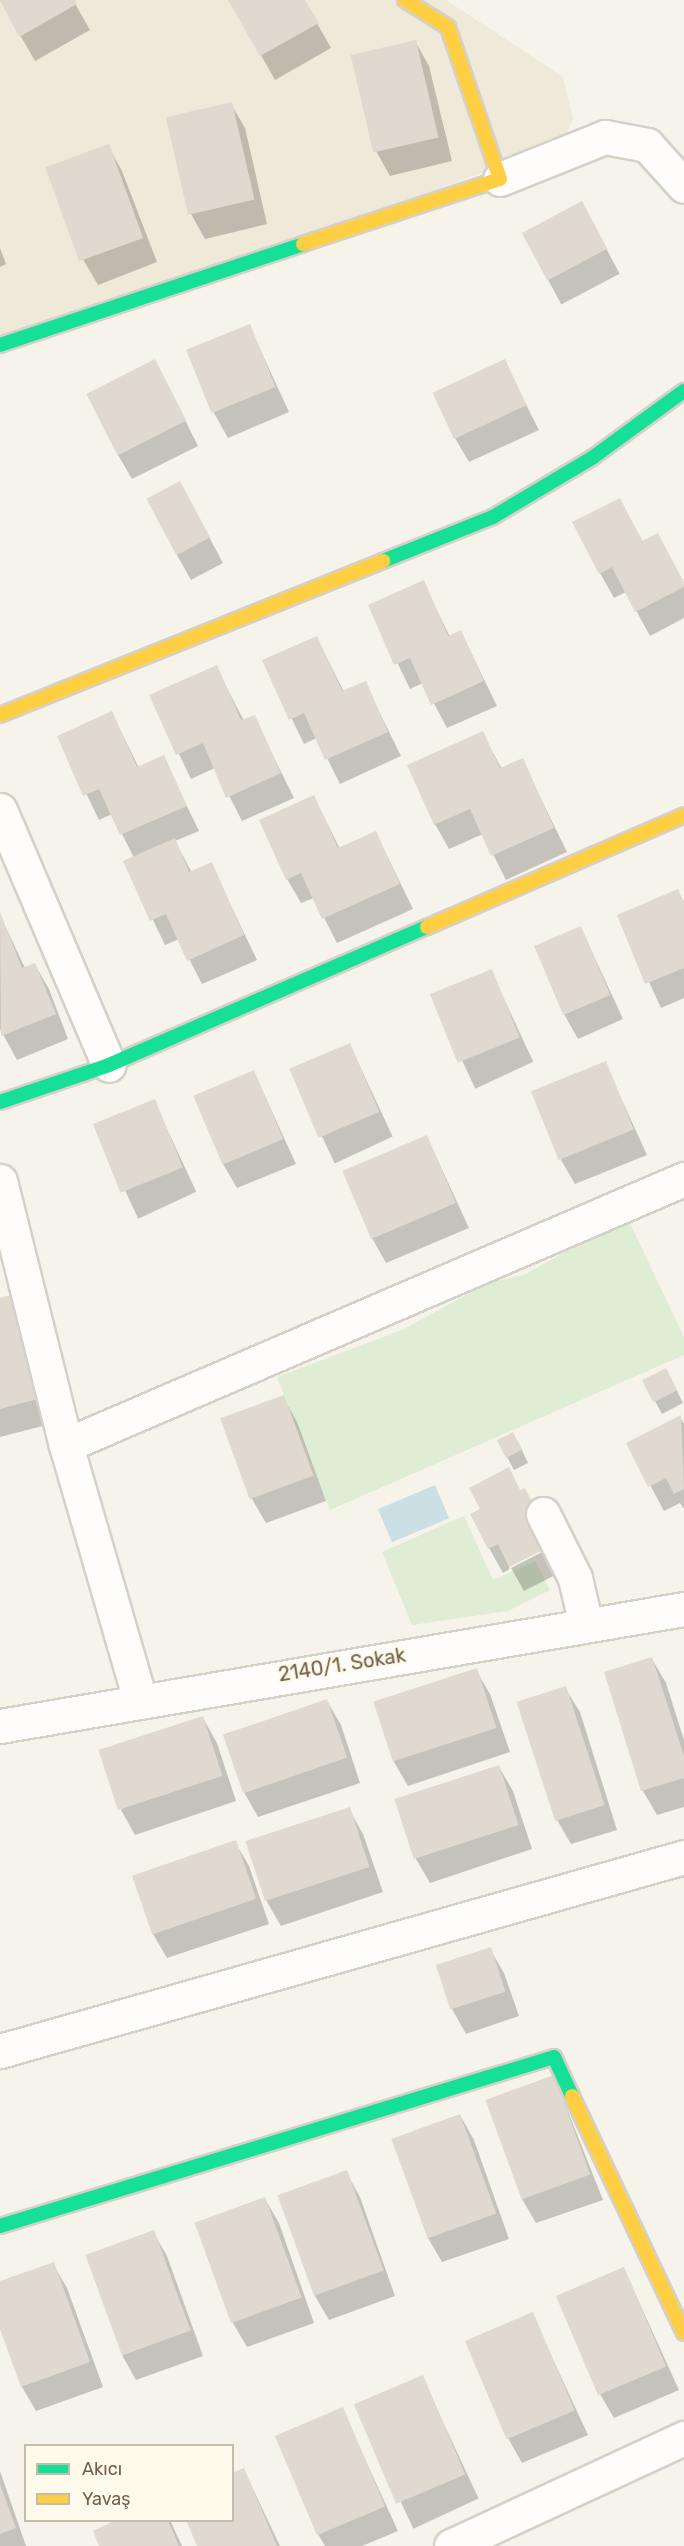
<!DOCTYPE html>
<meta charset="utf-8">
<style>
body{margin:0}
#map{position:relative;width:684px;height:2546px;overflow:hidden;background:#f6f3ea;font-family:Rubik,sans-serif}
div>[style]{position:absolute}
.residential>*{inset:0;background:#efe9d9}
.green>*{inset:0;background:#dfedd5}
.water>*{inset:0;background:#ccdfe5;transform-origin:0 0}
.shadow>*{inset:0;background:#0003;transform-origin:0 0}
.building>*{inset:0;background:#dfd9d0;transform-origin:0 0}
.roads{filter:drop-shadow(2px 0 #d5d0c8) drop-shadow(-2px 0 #d5d0c8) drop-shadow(0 2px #d5d0c8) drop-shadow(0 -2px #d5d0c8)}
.street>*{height:33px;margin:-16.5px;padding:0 16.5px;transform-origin:16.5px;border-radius:16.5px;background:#fefdfc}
.fast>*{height:14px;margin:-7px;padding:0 7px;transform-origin:7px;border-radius:7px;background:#16e098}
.slow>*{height:14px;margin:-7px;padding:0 7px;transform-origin:7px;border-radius:7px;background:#ffcf43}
span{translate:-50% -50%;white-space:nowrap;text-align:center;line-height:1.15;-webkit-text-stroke:5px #fefaeb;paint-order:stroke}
.street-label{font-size:20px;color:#72604c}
.legend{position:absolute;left:24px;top:2444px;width:210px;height:78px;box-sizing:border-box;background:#fefaeb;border:2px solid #c6bcab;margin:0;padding:8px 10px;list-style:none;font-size:18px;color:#72604c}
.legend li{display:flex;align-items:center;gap:12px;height:30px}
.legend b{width:30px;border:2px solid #c6bcab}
</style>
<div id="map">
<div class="residential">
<i style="clip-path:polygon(0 0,446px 0,563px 77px,573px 118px,564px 142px,0 354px)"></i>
</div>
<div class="green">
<i style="clip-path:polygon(627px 1217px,684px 1337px,684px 1355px,330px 1510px,277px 1377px,402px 1330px,488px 1283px,524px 1275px)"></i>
<i style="clip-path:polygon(464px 1516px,493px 1580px,535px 1561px,550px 1590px,508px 1611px,412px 1625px,382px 1552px)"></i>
</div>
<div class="water">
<i style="left:435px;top:1485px;width:36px;height:62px;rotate:67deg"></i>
</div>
<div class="shadow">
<i style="clip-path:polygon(0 0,73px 0,90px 30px,35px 61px)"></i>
<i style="clip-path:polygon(230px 0,304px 0,331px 48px,275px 80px)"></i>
<i style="clip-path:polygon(415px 41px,429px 66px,452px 161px,390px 176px,376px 151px)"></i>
<i style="clip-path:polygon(231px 104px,245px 128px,267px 224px,205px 239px,191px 214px)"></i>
<i style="clip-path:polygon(108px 146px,122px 171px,157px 262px,98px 285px,84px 261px,48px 169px)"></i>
<i style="left:582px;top:203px;width:80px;height:66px;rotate:62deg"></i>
<i style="clip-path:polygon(0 248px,6px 264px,0 267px)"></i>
<i style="clip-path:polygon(249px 325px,289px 412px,228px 438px,214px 413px)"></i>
<i style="clip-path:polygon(504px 361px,539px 430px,469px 462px,455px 438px)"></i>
<i style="clip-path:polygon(168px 386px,198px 446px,132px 479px,118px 455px)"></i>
<i style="clip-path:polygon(620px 500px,643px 542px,658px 535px,684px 583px,684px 618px,650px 636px,626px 592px,614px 598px,600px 573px)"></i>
<i style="clip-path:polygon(193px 507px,223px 563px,191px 580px,177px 555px)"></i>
<i style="clip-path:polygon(423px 582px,450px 637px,461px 632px,497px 706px,447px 728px,423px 683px,410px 689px,370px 606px)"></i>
<i style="clip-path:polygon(317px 638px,344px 692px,365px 683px,401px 756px,340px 784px,317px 738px,304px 744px,264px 661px)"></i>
<i style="clip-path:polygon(216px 667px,244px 721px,254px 717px,294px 798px,242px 821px,215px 768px,191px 779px,151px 696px)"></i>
<i style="clip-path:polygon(112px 713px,139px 768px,163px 757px,199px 831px,175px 841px,192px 873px,211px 864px,257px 960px,202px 984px,179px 939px,165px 945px,125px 862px,134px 858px,112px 814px,99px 820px,59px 737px)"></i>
<i style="clip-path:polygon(482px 733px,502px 769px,522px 760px,567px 852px,506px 880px,483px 834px,449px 849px,435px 824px)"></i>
<i style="clip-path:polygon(314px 797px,340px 849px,376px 833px,413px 909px,337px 943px,314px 898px,301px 903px,287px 879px)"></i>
<i style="clip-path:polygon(678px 891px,684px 902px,684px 998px,661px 1008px,619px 916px)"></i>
<i style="clip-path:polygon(0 915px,25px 968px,35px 965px,49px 989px,68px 1039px,17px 1060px,0 1029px)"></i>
<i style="clip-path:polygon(581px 928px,623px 1019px,578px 1039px,564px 1014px)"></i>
<i style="left:491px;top:971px;width:100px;height:64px;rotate:65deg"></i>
<i style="left:350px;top:1045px;width:101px;height:64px;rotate:65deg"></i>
<i style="clip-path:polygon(605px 1063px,647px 1155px,575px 1184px,561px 1160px)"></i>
<i style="clip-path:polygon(254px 1072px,296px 1164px,237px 1188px,223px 1164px)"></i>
<i style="left:154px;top:1101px;width:100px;height:64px;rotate:65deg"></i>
<i style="clip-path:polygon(427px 1137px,469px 1228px,386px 1263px,372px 1238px)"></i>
<i style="clip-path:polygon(0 1300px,62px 1421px,0 1437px)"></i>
<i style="clip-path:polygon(644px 1381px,673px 1383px,683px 1403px,662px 1414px)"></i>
<i style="clip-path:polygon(283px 1397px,297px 1422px,326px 1501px,266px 1523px,252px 1499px,222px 1419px)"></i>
<i style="clip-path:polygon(680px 1417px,684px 1424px,684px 1509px,680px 1503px,664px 1511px,628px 1444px)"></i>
<i style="clip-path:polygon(498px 1440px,520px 1446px,528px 1463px,514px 1470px)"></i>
<i style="clip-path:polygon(521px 1492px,509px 1569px,554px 1546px,561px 1572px,524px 1591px,511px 1568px,503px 1573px,489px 1548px)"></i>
<i style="clip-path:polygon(652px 1659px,666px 1683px,684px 1740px,684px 1807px,657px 1815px,643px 1791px,606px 1673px)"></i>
<i style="clip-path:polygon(476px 1670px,490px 1694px,510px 1752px,408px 1786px,394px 1762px,375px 1703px)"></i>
<i style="clip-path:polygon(565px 1688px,580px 1712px,617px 1830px,571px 1844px,557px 1820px)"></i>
<i style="clip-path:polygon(327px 1701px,341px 1725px,360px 1783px,258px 1817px,244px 1792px,225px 1734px)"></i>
<i style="clip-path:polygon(203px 1718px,217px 1743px,236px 1801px,135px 1835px,121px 1810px)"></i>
<i style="clip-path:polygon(499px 1767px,513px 1791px,532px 1849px,430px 1883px,416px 1859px,397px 1801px)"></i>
<i style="clip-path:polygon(349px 1809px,363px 1834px,383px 1892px,281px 1926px,267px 1902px,247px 1843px)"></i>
<i style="clip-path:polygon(235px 1842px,249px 1866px,269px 1924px,167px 1958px,153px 1934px)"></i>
<i style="clip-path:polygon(490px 1949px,504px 1973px,519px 2016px,466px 2034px,452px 2009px)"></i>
<i style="clip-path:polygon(554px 2076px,603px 2200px,536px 2223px,522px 2199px)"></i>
<i style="clip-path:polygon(460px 2115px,474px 2140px,509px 2239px,442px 2262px,428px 2238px)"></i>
<i style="clip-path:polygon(346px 2172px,360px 2197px,395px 2296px,329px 2320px,315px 2296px,279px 2196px)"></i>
<i style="clip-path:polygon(265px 2199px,279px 2223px,314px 2323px,247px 2347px,233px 2323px,197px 2223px)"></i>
<i style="clip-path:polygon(153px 2232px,167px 2256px,203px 2356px,136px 2380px,122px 2355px)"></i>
<i style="clip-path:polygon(53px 2264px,67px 2288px,103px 2387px,36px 2411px,22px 2387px,0 2325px,0 2282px)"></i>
<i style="clip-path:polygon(624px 2269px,679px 2390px,614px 2418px,600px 2394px)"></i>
<i style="clip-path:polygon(532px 2314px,588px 2435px,522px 2463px,508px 2438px)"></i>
<i style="left:422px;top:2377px;width:134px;height:72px;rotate:65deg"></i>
<i style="clip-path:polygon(342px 2409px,398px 2531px,362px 2546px,325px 2546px,318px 2534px)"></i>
<i style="clip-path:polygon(244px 2470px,280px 2546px,199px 2546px,232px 2520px)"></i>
<i style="clip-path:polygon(0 2471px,26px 2546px,0 2546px)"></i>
<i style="clip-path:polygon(120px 2520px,170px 2520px,182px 2546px,101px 2546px)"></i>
</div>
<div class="building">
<i style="clip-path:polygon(0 0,75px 0,77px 4px,19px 37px)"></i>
<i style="clip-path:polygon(228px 0,305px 0,319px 23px,260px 56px)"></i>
<i style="left:416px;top:40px;width:100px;height:67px;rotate:77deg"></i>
<i style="left:232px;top:102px;width:100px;height:68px;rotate:77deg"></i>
<i style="left:109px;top:144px;width:100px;height:68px;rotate:70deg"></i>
<i style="left:582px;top:201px;width:54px;height:68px;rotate:62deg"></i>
<i style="left:250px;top:324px;width:68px;height:69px;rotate:68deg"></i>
<i style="left:155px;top:359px;width:69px;height:77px;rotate:63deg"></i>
<i style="left:505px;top:359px;width:51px;height:80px;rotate:65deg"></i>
<i style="left:180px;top:481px;width:64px;height:38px;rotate:62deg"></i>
<i style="clip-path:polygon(620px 498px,642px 541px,658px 533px,684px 583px,684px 587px,635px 612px,612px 567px,599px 574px,572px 522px)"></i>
<i style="clip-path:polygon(424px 580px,448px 636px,461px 630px,484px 681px,431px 705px,410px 658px,394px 665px,368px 605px)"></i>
<i style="clip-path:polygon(317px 636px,342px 691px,366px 681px,388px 732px,325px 760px,304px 713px,289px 720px,262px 660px)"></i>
<i style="clip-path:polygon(217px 665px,241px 720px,255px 715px,281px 773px,226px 798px,203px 743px,176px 755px,149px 695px)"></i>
<i style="clip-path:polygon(112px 711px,137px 767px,164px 755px,187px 806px,120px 835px,99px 789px,83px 796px,57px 736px)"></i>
<i style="clip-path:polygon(483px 731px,500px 768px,523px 758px,554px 828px,491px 856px,470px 809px,434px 825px,407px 765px)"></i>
<i style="clip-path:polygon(314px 795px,338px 848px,376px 831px,400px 884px,322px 919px,301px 873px,286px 880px,259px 820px)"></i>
<i style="clip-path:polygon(175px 838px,189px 872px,212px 862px,244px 935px,187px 961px,166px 914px,150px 921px,123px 861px)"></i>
<i style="clip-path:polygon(678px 889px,684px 903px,684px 968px,645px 984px,617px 915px)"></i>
<i style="clip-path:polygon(0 912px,22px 968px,35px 963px,56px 1014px,1px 1036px)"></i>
<i style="left:581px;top:926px;width:75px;height:51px;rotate:67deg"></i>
<i style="left:492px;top:969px;width:74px;height:67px;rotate:68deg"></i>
<i style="left:350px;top:1043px;width:75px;height:66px;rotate:67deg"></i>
<i style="left:606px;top:1061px;width:74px;height:81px;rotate:68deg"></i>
<i style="left:254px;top:1070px;width:75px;height:66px;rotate:67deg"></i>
<i style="left:155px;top:1099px;width:74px;height:67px;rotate:68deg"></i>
<i style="left:427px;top:1135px;width:74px;height:92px;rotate:67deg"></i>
<i style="clip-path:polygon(23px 1292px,49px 1396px,0 1409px,0 1298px)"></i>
<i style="left:666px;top:1368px;width:25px;height:27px;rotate:63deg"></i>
<i style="left:284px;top:1395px;width:86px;height:68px;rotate:70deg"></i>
<i style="clip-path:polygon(681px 1415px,684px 1489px,674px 1494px,666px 1478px,648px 1487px,626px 1443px)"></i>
<i style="left:513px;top:1432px;width:20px;height:18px;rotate:63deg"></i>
<i style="clip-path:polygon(509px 1467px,520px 1490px,525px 1488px,542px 1522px,549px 1547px,509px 1567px,498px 1544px,488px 1549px,470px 1514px,480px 1509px,469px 1488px)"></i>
<i style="clip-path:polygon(652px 1657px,684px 1756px,684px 1778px,641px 1791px,604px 1672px)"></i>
<i style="left:477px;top:1668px;width:63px;height:109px;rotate:72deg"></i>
<i style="left:566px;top:1686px;width:125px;height:52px;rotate:72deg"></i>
<i style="left:327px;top:1699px;width:62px;height:110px;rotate:71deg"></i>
<i style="left:203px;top:1716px;width:63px;height:110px;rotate:72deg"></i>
<i style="left:499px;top:1765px;width:63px;height:110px;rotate:72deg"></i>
<i style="left:350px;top:1807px;width:63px;height:110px;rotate:72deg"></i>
<i style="left:236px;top:1840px;width:62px;height:110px;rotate:71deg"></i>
<i style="left:491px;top:1947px;width:47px;height:58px;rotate:72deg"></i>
<i style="left:554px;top:2075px;width:106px;height:73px;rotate:70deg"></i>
<i style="left:460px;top:2114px;width:106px;height:73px;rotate:70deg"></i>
<i style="left:347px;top:2170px;width:107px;height:74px;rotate:70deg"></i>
<i style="left:265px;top:2197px;width:107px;height:75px;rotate:70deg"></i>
<i style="left:154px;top:2230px;width:107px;height:73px;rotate:70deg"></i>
<i style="clip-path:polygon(54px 2262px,90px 2362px,21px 2387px,0 2329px,0 2281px)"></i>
<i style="left:624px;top:2267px;width:108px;height:74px;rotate:67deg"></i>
<i style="left:533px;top:2312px;width:107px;height:74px;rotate:67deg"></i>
<i style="left:423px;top:2375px;width:108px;height:75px;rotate:67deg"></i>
<i style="left:343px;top:2407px;width:108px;height:74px;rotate:67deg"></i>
<i style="clip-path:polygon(244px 2468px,277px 2546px,197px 2546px,186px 2520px,232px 2520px,232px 2473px)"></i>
<i style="clip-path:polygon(0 2484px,16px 2528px,0 2534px)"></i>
<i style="clip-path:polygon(116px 2520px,168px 2520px,179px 2546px,99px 2546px,93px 2531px)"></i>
</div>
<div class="roads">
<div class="street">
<i style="left:500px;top:179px;width:113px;rotate:-21.8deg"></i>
<i style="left:605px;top:137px;width:43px;rotate:10.8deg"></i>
<i style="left:647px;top:145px;width:55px;rotate:47.9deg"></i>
<i style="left:0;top:810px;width:277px;rotate:66.9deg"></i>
<i style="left:0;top:1181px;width:272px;rotate:76deg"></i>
<i style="left:66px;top:1445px;width:265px;rotate:73.8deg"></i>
<i style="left:66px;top:1445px;width:673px;rotate:-23.29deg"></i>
<i style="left:543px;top:1514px;width:72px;rotate:63.4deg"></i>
<i style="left:575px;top:1578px;width:48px;rotate:76.8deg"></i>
<i style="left:0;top:1726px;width:694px;rotate:-9.71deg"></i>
<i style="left:0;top:2051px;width:711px;rotate:-15.83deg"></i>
<i style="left:451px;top:2546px;width:257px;rotate:-24.9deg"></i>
</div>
<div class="fast">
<i style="left:0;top:345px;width:319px;rotate:-18.4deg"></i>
<i style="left:383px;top:561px;width:118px;rotate:-21.8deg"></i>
<i style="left:493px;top:517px;width:115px;rotate:-30.8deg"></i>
<i style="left:592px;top:458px;width:114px;rotate:-36.1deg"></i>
<i style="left:0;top:1102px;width:115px;rotate:-18.7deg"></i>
<i style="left:109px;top:1065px;width:347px;rotate:-23.5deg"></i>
<i style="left:0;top:2226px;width:579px;rotate:-16.96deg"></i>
<i style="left:554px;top:2057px;width:43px;rotate:65.2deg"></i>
</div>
<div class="slow">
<i style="left:303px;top:244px;width:207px;rotate:-18.3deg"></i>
<i style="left:500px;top:179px;width:161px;rotate:-108.9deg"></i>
<i style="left:448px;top:27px;width:51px;rotate:-147.9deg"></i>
<i style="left:0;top:715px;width:413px;rotate:-21.9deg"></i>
<i style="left:427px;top:927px;width:280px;rotate:-23.5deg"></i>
<i style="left:572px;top:2096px;width:262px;rotate:64.7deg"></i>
</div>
</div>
<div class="street-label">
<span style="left:342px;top:1665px;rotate:-9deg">2140/1. Sokak</span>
</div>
<ul class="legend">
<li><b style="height:8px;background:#16e098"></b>Akıcı</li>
<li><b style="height:8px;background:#ffcf43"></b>Yavaş</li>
</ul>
</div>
